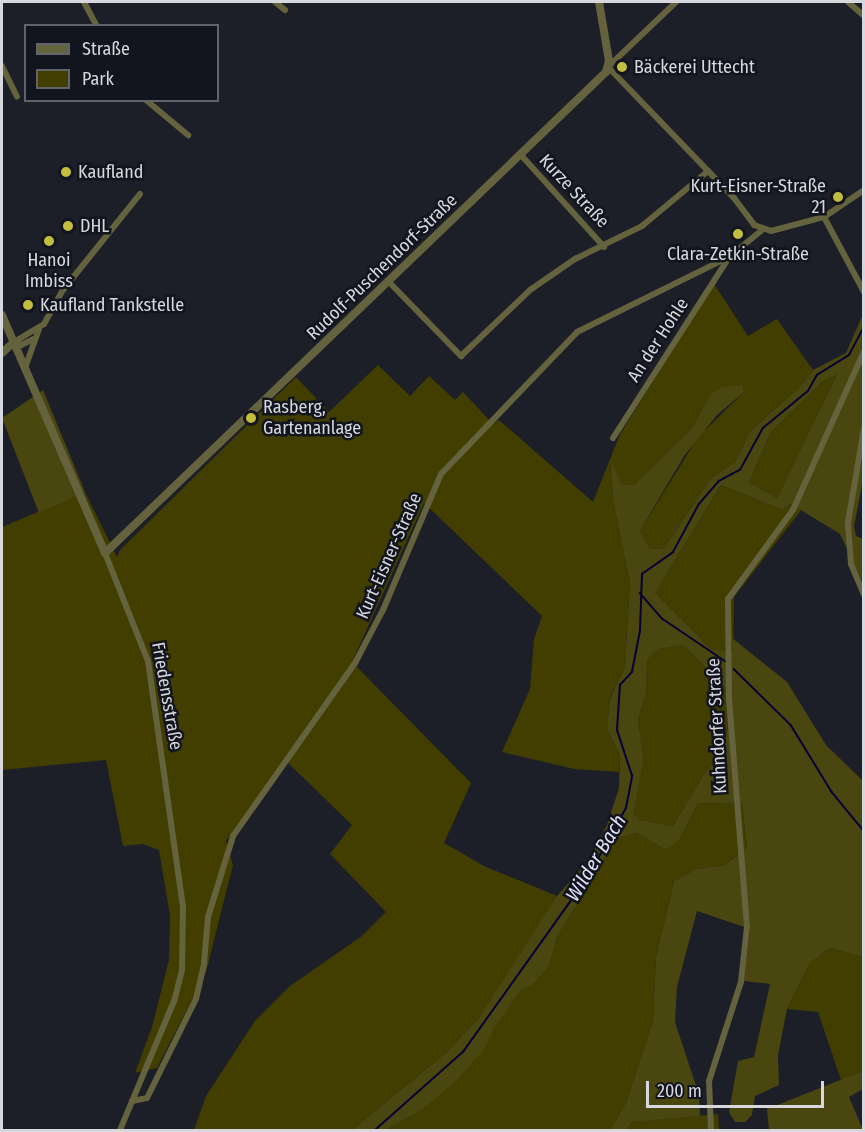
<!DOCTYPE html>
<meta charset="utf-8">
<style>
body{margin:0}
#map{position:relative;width:865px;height:1132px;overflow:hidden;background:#1c1e28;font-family:"Fira Sans Condensed",sans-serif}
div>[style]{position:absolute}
.green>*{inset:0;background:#413e00}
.forest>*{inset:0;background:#49460f}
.stream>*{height:1.5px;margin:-0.75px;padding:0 0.75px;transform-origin:0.75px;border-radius:0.75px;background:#080136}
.minor>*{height:6px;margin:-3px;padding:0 3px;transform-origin:3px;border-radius:3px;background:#65633e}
.tertiary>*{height:8px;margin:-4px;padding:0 4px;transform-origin:4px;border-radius:4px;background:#65633e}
.dots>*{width:16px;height:16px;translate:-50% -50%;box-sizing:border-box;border:3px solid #13151e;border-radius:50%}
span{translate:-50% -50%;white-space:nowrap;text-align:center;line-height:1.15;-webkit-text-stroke:5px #13151e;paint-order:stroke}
.poi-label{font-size:18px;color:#d6d8de}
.left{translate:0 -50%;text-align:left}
.right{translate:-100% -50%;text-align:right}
.street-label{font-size:18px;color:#d6d8de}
.water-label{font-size:20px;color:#dde1f7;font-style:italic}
.frame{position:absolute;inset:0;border:3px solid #d6d8de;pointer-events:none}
.legend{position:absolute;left:24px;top:24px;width:195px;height:78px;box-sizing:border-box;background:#13151e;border:2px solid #61636b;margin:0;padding:8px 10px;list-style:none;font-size:18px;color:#d6d8de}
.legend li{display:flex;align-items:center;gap:12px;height:30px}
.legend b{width:30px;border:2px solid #61636b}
.scale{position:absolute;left:646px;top:1081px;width:178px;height:27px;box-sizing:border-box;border:3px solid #d6d8de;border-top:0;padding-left:8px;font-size:18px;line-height:21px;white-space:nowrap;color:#d6d8de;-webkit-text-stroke:4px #13151e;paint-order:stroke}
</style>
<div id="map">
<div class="green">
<i style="clip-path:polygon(714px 284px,748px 336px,777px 319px,813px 370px,800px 387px,750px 431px,735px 462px,711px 478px,664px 548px,650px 549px,640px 531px,698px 437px,744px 392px,710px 395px,692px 428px,634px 485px,622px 484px,610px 461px,613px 501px,630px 582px,625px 666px,610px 698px,607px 729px,620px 755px,619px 772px,574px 769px,502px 752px,530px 689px,534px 639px,542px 616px,424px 503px,352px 662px,471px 783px,444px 843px,484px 866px,557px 896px,548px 914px,479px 1018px,447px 1052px,352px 1130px,194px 1130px,206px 1096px,255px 1021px,290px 986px,362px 936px,386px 912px,330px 854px,352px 825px,284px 759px,226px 841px,233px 865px,206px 972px,157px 1068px,135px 1073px,152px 1027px,169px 960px,170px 916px,159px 850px,143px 844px,123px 846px,106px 760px,2px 770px,2px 527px,85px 492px,117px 557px,120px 550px,296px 377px,329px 412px,378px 365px,410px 396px,429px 376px,455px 400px,463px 392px,493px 424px,499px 420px,593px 502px,620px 434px)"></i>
<i style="clip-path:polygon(838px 372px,777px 498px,749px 482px,771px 432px,822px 382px)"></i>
<i style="clip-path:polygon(721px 485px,782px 510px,791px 504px,802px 509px,734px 597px,733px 654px,711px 649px,655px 593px)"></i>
<i style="clip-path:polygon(683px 645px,726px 688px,728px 727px,722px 753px,706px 771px,673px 826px,640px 820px,632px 814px,644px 759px,638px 721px,646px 692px,647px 660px,659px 649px)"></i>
<i style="clip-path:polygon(698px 803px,742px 804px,747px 848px,725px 865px,696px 869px,674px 881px,656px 957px,653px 1021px,626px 1103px,610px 1130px,385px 1130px,422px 1110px,486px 1047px,493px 1027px,521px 991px,535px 983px,549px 966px,557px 937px,617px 838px,637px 833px,662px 848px,680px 839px)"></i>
<i style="clip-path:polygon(830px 948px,863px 957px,863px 1071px,841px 1080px,818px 1012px,787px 1009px,810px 963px)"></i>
<i style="clip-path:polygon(718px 1114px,719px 1130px,627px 1130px,632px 1122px)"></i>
</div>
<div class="forest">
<i style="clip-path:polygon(evenodd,863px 314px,864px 475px,854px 526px,856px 536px,863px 539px,863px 583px,840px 534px,791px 504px,782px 510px,721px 485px,655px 593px,711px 649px,733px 653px,732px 638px,787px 682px,826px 745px,863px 781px,863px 957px,830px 948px,810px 963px,787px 1009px,778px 1055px,779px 1085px,755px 1096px,752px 1115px,745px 1122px,735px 1122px,729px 1112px,738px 1061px,754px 1057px,770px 984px,744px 981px,750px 929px,697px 911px,677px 987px,675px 1022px,699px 1095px,700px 1116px,632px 1122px,627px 1130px,610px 1130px,626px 1103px,653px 1021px,656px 957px,674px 881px,696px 869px,725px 865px,747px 848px,742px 804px,698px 803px,680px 839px,669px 848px,662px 848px,637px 833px,617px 838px,557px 937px,549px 966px,535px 983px,521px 991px,494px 1027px,486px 1047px,457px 1080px,422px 1110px,385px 1130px,352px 1130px,447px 1052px,479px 1018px,557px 896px,589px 860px,607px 825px,619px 788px,620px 755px,607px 729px,610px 699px,625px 666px,630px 582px,613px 501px,610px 459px,622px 484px,634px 485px,692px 428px,710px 395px,722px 387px,742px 385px,744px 392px,717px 415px,684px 456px,640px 531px,650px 549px,664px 548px,711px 478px,735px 462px,750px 431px,800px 387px,813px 370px,846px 353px,863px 314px,837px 374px,777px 498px,749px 482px,771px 432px,822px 382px,837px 374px,863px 314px,683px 645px,726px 688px,728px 727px,722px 753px,706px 771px,673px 826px,640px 820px,633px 814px,644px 759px,638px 721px,646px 692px,647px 660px,659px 649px,683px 645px)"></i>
<i style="clip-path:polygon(43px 390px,85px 492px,39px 513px,2px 418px)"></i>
<i style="clip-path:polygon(863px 1071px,863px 1089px,849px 1097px,863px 1130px,769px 1130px,767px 1109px)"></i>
</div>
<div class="stream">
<i style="left:864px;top:301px;width:8px;rotate:90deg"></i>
<i style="left:640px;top:593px;width:35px;rotate:49deg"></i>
<i style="left:663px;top:619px;width:75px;rotate:34.1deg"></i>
<i style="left:734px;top:669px;width:80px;rotate:44.5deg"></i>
<i style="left:791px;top:725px;width:79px;rotate:58.5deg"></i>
<i style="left:832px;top:792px;width:50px;rotate:50.6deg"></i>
<i style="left:375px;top:1130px;width:118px;rotate:-41.6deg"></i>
<i style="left:463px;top:1052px;width:215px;rotate:-54.5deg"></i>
<i style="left:588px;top:877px;width:79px;rotate:-61.2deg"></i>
<i style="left:626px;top:808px;width:33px;rotate:-79deg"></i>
<i style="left:632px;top:776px;width:48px;rotate:-108.1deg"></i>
<i style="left:617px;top:730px;width:45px;rotate:-86.2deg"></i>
<i style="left:620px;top:685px;width:18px;rotate:-47deg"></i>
<i style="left:632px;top:672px;width:42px;rotate:-79deg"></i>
<i style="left:640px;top:631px;width:57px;rotate:-88deg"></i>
<i style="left:642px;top:574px;width:38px;rotate:-35deg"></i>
<i style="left:673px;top:552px;width:55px;rotate:-61.6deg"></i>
<i style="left:699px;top:504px;width:30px;rotate:-49deg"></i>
<i style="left:719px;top:481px;width:24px;rotate:-28deg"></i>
<i style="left:740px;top:470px;width:48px;rotate:-61.3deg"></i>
<i style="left:763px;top:428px;width:58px;rotate:-39.4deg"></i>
<i style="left:808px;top:391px;width:18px;rotate:-61deg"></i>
<i style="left:817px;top:375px;width:38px;rotate:-32deg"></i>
<i style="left:849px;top:355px;width:32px;rotate:-62deg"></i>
</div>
<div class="minor">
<i style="left:84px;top:2px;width:27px;rotate:62deg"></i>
<i style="left:275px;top:2px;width:13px;rotate:39deg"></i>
<i style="left:676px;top:2px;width:94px;rotate:136.3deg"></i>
<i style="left:608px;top:67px;width:182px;rotate:46.1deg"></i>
<i style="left:734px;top:198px;width:34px;rotate:53deg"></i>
<i style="left:754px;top:225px;width:18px;rotate:19deg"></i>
<i style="left:771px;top:231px;width:55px;rotate:-14.8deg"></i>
<i style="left:824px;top:217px;width:48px;rotate:-34deg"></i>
<i style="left:848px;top:2px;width:21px;rotate:41deg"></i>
<i style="left:2px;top:66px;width:34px;rotate:64deg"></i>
<i style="left:146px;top:100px;width:55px;rotate:39.8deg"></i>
<i style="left:521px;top:155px;width:124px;rotate:47.9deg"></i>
<i style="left:824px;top:217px;width:85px;rotate:61.9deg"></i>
<i style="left:388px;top:281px;width:105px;rotate:45.8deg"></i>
<i style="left:461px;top:356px;width:95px;rotate:-43.7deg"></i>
<i style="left:530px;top:290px;width:55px;rotate:-34.6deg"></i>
<i style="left:575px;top:259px;width:75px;rotate:-26.2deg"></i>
<i style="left:642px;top:226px;width:86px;rotate:-39.8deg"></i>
<i style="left:14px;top:342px;width:35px;rotate:-31deg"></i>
<i style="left:44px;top:324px;width:39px;rotate:-61deg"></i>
<i style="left:63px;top:290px;width:123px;rotate:-51.3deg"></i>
<i style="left:14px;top:342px;width:8px;rotate:23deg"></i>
<i style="left:21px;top:345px;width:14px;rotate:-25deg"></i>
<i style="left:25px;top:368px;width:41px;rotate:-70.3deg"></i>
<i style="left:864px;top:428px;width:96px;rotate:99.6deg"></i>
<i style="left:848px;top:523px;width:41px;rotate:85.8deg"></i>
<i style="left:851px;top:564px;width:33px;rotate:67deg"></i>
<i style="left:613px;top:438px;width:215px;rotate:-57.3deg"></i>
<i style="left:105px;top:553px;width:116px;rotate:68.3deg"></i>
<i style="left:148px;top:661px;width:247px;rotate:81.9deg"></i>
<i style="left:183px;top:906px;width:64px;rotate:90.9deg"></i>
<i style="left:182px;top:970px;width:32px;rotate:104deg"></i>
<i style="left:174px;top:1001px;width:140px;rotate:112.7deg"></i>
<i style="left:132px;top:1101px;width:15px;rotate:-11deg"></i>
<i style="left:147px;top:1098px;width:110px;rotate:-63.7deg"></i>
<i style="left:196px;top:999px;width:37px;rotate:-77deg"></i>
<i style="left:204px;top:963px;width:46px;rotate:-85deg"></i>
<i style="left:208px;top:917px;width:85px;rotate:-72.8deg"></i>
<i style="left:233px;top:836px;width:212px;rotate:-54.8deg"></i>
<i style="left:355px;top:663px;width:60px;rotate:-62.2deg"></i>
<i style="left:383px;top:610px;width:148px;rotate:-66.9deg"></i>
<i style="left:441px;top:474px;width:197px;rotate:-46.2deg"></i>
<i style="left:577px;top:332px;width:169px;rotate:-26.3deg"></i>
<i style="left:729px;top:257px;width:43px;rotate:-39.3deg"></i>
<i style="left:711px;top:1130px;width:49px;rotate:-92.3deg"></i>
<i style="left:709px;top:1081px;width:104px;rotate:-72.1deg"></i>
<i style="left:741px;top:982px;width:55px;rotate:-83.8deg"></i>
<i style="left:747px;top:927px;width:228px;rotate:-94.5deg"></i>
<i style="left:729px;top:700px;width:101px;rotate:-90.6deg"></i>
<i style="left:728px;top:599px;width:110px;rotate:-53.9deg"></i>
<i style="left:793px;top:510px;width:174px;rotate:-65.9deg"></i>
</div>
<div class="tertiary">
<i style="left:2px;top:315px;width:259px;rotate:66.6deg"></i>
<i style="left:105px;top:553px;width:695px;rotate:-43.83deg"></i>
<i style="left:606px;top:72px;width:11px;rotate:-75deg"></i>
<i style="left:609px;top:61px;width:60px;rotate:-99.6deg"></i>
<i style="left:2px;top:353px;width:16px;rotate:-43deg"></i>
</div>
<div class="dots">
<i style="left:622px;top:67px;background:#c3bd3e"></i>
<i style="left:66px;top:172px;background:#c3bd3e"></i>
<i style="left:838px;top:197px;background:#c3bd3e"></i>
<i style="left:68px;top:226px;background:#c3bd3e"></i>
<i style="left:738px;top:234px;background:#c3bd3e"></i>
<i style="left:49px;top:241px;background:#c3bd3e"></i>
<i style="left:28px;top:305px;background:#c3bd3e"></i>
<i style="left:251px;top:418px;background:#c3bd3e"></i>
</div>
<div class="poi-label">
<span class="left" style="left:634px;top:67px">Bäckerei Uttecht</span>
<span class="left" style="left:78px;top:172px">Kaufland</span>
<span class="right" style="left:826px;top:197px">Kurt-Eisner-Straße<br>21</span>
<span class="left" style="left:80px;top:226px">DHL</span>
<span style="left:738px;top:254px">Clara-Zetkin-Straße</span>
<span style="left:49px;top:271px">Hanoi<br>Imbiss</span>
<span class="left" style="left:40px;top:305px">Kaufland Tankstelle</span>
<span class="left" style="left:263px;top:418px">Rasberg,<br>Gartenanlage</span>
</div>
<div class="street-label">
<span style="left:574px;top:191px;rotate:47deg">Kurze Straße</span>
<span style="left:382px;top:267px;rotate:-44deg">Rudolf-Puschendorf-Straße</span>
<span style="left:658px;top:340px;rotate:-57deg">An der Hohle</span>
<span style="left:389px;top:556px;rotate:-66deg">Kurt-Eisner-Straße</span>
<span style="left:167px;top:696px;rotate:80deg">Friedensstraße</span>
<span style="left:717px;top:726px;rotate:-93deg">Kuhndorfer Straße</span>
</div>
<div class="water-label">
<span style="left:596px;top:858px;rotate:-59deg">Wilder Bach</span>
</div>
<div class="frame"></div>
<ul class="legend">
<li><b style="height:8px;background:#65633e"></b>Straße</li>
<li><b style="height:16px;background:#413e00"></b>Park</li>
</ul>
<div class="scale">200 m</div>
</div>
